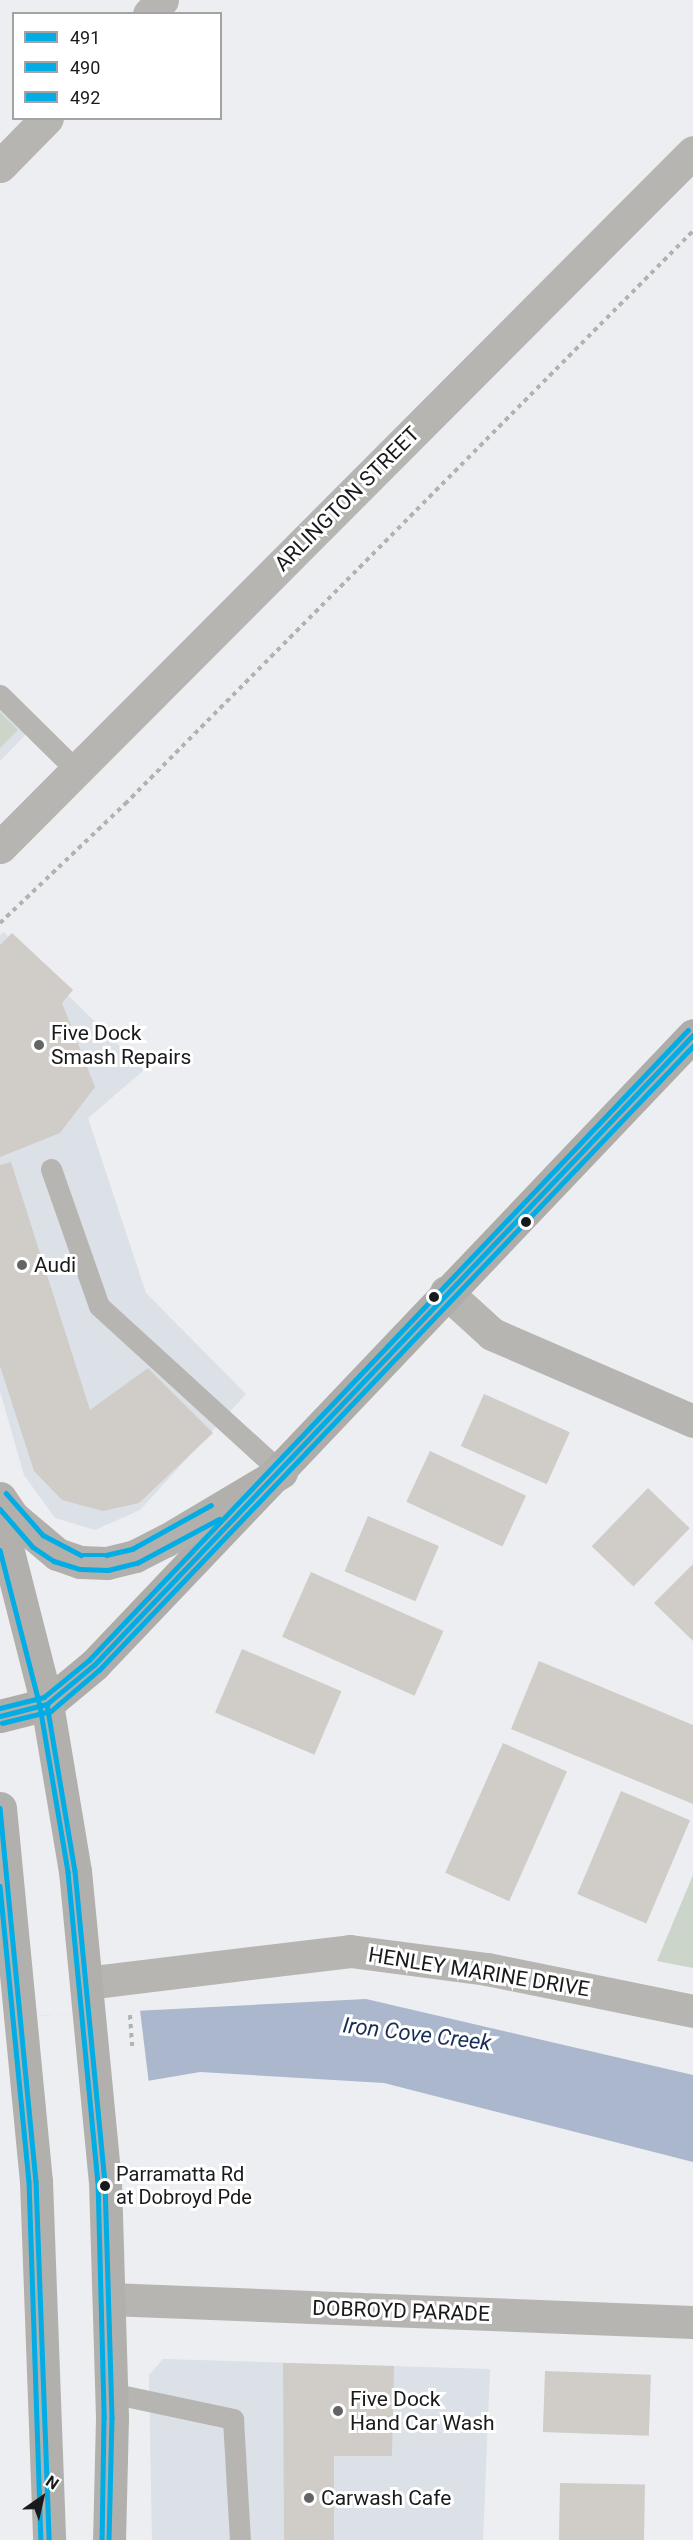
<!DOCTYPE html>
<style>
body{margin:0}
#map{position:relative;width:693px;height:2540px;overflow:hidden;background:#eceef1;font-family:Roboto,sans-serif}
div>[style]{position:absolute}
.built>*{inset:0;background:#dce0e7}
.green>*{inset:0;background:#cbd5ca}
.water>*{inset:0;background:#aab7cd}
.pier>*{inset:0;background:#eceef1}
.building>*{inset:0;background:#d0ccc8;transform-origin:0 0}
.path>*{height:4px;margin-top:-2px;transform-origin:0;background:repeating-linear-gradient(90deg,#b2b2b0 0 4.5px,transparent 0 9px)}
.service>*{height:21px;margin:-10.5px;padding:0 10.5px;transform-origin:10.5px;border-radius:10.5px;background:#b6b5b1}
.minor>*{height:33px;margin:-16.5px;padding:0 16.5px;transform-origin:16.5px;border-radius:16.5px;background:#b6b5b1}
.primary>*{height:33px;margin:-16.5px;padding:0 16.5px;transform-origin:16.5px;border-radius:16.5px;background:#afadaa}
.trunk>*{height:33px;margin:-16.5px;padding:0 16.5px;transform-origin:16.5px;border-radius:16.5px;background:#b2b0ac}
.bus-1>*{height:4.5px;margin:-2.25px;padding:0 2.25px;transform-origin:2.25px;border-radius:2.25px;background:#01ade4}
.bus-2>*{height:4.5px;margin:-2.25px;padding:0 2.25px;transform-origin:2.25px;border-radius:2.25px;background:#01ade4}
.bus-3>*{height:4.5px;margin:-2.25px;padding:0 2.25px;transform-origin:2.25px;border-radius:2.25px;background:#01ade4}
.bus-4>*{height:4.5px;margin:-2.25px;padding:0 2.25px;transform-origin:2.25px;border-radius:2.25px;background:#01ade4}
.dots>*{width:16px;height:16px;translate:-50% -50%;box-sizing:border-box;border:3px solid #fff;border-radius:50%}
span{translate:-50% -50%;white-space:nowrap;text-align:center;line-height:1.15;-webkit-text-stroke:6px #fff;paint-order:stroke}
.bus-label{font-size:20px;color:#191a1b}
.left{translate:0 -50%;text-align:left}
.street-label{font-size:21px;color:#191a1b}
.poi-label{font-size:21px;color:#191a1b}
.water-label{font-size:22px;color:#192e57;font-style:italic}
.legend{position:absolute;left:12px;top:12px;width:210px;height:108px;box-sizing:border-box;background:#fff;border:2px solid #a3a3a4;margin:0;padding:8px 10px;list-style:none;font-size:18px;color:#191a1b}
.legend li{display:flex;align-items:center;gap:12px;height:30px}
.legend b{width:30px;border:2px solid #a3a3a4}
.north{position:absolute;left:12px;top:2468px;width:60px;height:60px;-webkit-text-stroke:4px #fff;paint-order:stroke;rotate:34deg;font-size:16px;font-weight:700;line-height:24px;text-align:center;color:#191a1b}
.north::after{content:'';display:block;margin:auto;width:21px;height:27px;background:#191a1b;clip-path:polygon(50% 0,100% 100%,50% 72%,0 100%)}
</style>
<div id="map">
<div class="built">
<i style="clip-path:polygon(0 684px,39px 721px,0 761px)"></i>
<i style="clip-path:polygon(4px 932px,144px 1070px,88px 1118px,146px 1293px,246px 1394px,140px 1510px,95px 1530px,55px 1518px,24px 1475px,0 1391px,0 935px)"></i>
<i style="clip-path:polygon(163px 2359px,490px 2369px,483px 2540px,152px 2540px,149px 2375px)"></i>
</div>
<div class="green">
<i style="clip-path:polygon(0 712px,18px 730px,0 748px)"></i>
<i style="clip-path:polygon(693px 1875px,693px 1968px,657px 1961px)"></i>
</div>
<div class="water">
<i style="clip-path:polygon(366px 1999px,693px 2075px,693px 2162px,384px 2083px,200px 2072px,0 2106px,0 2018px)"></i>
</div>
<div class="pier">
<i style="clip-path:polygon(140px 2010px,149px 2084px,0 2109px,0 2018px)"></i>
</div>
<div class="building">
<i style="clip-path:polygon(12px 933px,73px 990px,62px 1003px,95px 1087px,60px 1133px,0 1157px,0 945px)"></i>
<i style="clip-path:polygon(11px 1162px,90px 1410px,148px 1368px,213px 1433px,139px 1503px,103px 1511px,62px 1500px,34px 1471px,0 1366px,0 1165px)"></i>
<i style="left:484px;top:1394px;width:94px;height:57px;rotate:24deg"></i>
<i style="left:430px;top:1451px;width:106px;height:56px;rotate:25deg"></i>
<i style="left:648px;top:1488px;width:58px;height:81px;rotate:44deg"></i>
<i style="left:368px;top:1516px;width:77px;height:60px;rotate:23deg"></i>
<i style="clip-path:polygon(693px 1564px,693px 1641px,654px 1603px)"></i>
<i style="left:311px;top:1572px;width:145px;height:71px;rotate:24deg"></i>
<i style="left:242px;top:1649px;width:108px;height:69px;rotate:23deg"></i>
<i style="clip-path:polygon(539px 1661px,693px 1725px,693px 1804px,511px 1729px)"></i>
<i style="left:503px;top:1743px;width:70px;height:142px;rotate:24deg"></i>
<i style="left:621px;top:1791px;width:75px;height:112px;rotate:23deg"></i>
<i style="clip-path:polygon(283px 2363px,394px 2366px,392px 2456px,334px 2456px,334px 2540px,284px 2540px)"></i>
<i style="left:545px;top:2371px;width:106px;height:61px;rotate:2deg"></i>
<i style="left:560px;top:2483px;width:85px;height:57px;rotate:1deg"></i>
</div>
<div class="path">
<i style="left:0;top:923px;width:173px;rotate:-43.6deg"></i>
<i style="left:125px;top:804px;width:807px;rotate:-45.25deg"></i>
<i style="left:130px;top:2015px;width:31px;rotate:86deg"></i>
</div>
<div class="service">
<i style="left:0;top:695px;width:107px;rotate:44.6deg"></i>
<i style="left:51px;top:1169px;width:145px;rotate:70.7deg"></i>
<i style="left:99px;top:1306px;width:246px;rotate:42.4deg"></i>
<i style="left:111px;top:2393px;width:125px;rotate:12deg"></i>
<i style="left:233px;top:2419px;width:121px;rotate:86.7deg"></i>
</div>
<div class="minor">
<i style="left:149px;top:14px;width:19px;rotate:-47deg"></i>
<i style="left:0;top:166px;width:67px;rotate:-45.6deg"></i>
<i style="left:0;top:847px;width:981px;rotate:-45.08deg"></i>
<i style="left:446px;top:1292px;width:62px;rotate:42.4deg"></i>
<i style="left:492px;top:1334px;width:219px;rotate:23.4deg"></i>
<i style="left:86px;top:1983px;width:266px;rotate:-6.9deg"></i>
<i style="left:350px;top:1951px;width:138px;rotate:7.5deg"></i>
<i style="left:487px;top:1969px;width:210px;rotate:11.5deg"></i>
<i style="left:109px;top:2299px;width:584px;rotate:2.26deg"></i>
</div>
<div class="primary">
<i style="left:0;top:1716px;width:49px;rotate:-14.3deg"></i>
<i style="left:47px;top:1704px;width:61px;rotate:-39.7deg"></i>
<i style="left:94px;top:1665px;width:869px;rotate:-46.44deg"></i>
</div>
<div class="trunk">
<i style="left:0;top:1498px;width:22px;rotate:56deg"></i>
<i style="left:12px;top:1516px;width:59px;rotate:40.2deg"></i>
<i style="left:57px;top:1554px;width:24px;rotate:19deg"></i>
<i style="left:80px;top:1562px;width:27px;rotate:2deg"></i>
<i style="left:107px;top:1563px;width:29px;rotate:-14deg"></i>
<i style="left:135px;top:1556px;width:34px;rotate:-27deg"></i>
<i style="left:165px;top:1541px;width:135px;rotate:-30.7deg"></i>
<i style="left:0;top:1520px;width:190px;rotate:75.7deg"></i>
<i style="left:47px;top:1704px;width:169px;rotate:80.5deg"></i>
<i style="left:75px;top:1871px;width:311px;rotate:84.5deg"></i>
<i style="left:105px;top:2181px;width:237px;rotate:88.3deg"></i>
<i style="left:112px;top:2418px;width:122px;rotate:91.4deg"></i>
<i style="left:0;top:1808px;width:375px;rotate:84.5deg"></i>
<i style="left:36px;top:2181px;width:359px;rotate:87.9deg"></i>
</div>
<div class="bus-1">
<i style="left:47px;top:1704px;width:169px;rotate:80.5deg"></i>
<i style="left:75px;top:1871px;width:311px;rotate:84.5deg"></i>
<i style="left:105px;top:2181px;width:237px;rotate:88.3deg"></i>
<i style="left:112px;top:2418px;width:122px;rotate:91.4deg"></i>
<i style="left:0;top:1716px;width:49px;rotate:-14.3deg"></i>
<i style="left:47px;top:1704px;width:61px;rotate:-39.7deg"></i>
<i style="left:94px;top:1665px;width:869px;rotate:-46.44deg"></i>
<i style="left:0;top:1808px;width:375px;rotate:84.5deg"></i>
<i style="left:36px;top:2181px;width:359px;rotate:87.9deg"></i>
</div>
<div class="bus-2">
<i style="left:0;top:1509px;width:50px;rotate:49deg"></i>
<i style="left:33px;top:1547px;width:25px;rotate:34deg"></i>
<i style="left:54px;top:1561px;width:27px;rotate:17deg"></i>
<i style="left:80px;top:1569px;width:28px;rotate:2deg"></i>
<i style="left:108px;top:1570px;width:30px;rotate:-14deg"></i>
<i style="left:137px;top:1563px;width:93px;rotate:-28.2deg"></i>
<i style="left:2px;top:1723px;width:50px;rotate:-13.8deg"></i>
<i style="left:51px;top:1711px;width:63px;rotate:-40.5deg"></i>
<i style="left:99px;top:1670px;width:862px;rotate:-46.41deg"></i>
</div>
<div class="bus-3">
<i style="left:6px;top:1493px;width:56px;rotate:48.6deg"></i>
<i style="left:43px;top:1535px;width:43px;rotate:27.8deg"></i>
<i style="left:81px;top:1555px;width:25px"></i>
<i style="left:106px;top:1555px;width:27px;rotate:-13deg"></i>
<i style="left:132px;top:1549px;width:90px;rotate:-29.1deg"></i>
<i style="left:0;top:1708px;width:45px;rotate:-14deg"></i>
<i style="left:44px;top:1697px;width:58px;rotate:-39.4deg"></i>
<i style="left:89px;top:1660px;width:869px;rotate:-46.44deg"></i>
</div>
<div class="bus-4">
<i style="left:0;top:1550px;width:161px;rotate:75.6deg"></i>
<i style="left:40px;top:1706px;width:168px;rotate:80.4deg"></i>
<i style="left:68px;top:1872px;width:310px;rotate:84.5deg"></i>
<i style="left:98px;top:2181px;width:237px;rotate:88.5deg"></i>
<i style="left:104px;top:2418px;width:122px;rotate:90.9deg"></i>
<i style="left:0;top:1886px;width:296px;rotate:84.4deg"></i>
<i style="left:29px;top:2181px;width:359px;rotate:88.1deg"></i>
</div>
<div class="dots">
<i style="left:39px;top:1045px;background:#636466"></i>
<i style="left:526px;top:1222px;background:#191a1b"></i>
<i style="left:22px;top:1265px;background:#636466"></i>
<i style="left:434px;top:1297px;background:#191a1b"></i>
<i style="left:105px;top:2186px;background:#191a1b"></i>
<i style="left:338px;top:2411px;background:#636466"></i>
<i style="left:309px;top:2498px;background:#636466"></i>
</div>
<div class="bus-label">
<span class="left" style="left:116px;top:2186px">Parramatta Rd<br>at Dobroyd Pde</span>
</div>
<div class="street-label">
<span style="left:347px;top:499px;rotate:-45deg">ARLINGTON STREET</span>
<span style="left:479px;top:1972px;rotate:9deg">HENLEY MARINE DRIVE</span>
<span style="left:401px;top:2311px;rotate:2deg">DOBROYD PARADE</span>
</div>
<div class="poi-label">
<span class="left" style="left:51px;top:1045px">Five Dock<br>Smash Repairs</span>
<span class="left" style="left:34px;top:1265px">Audi</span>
<span class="left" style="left:350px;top:2411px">Five Dock<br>Hand Car Wash</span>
<span class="left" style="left:321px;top:2498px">Carwash Cafe</span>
</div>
<div class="water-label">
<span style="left:417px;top:2034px;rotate:7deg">Iron Cove Creek</span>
</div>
<ul class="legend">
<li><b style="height:8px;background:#01ade4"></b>491</li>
<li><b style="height:8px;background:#01ade4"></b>490</li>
<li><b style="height:8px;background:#01ade4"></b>492</li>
</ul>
<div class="north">N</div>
</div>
